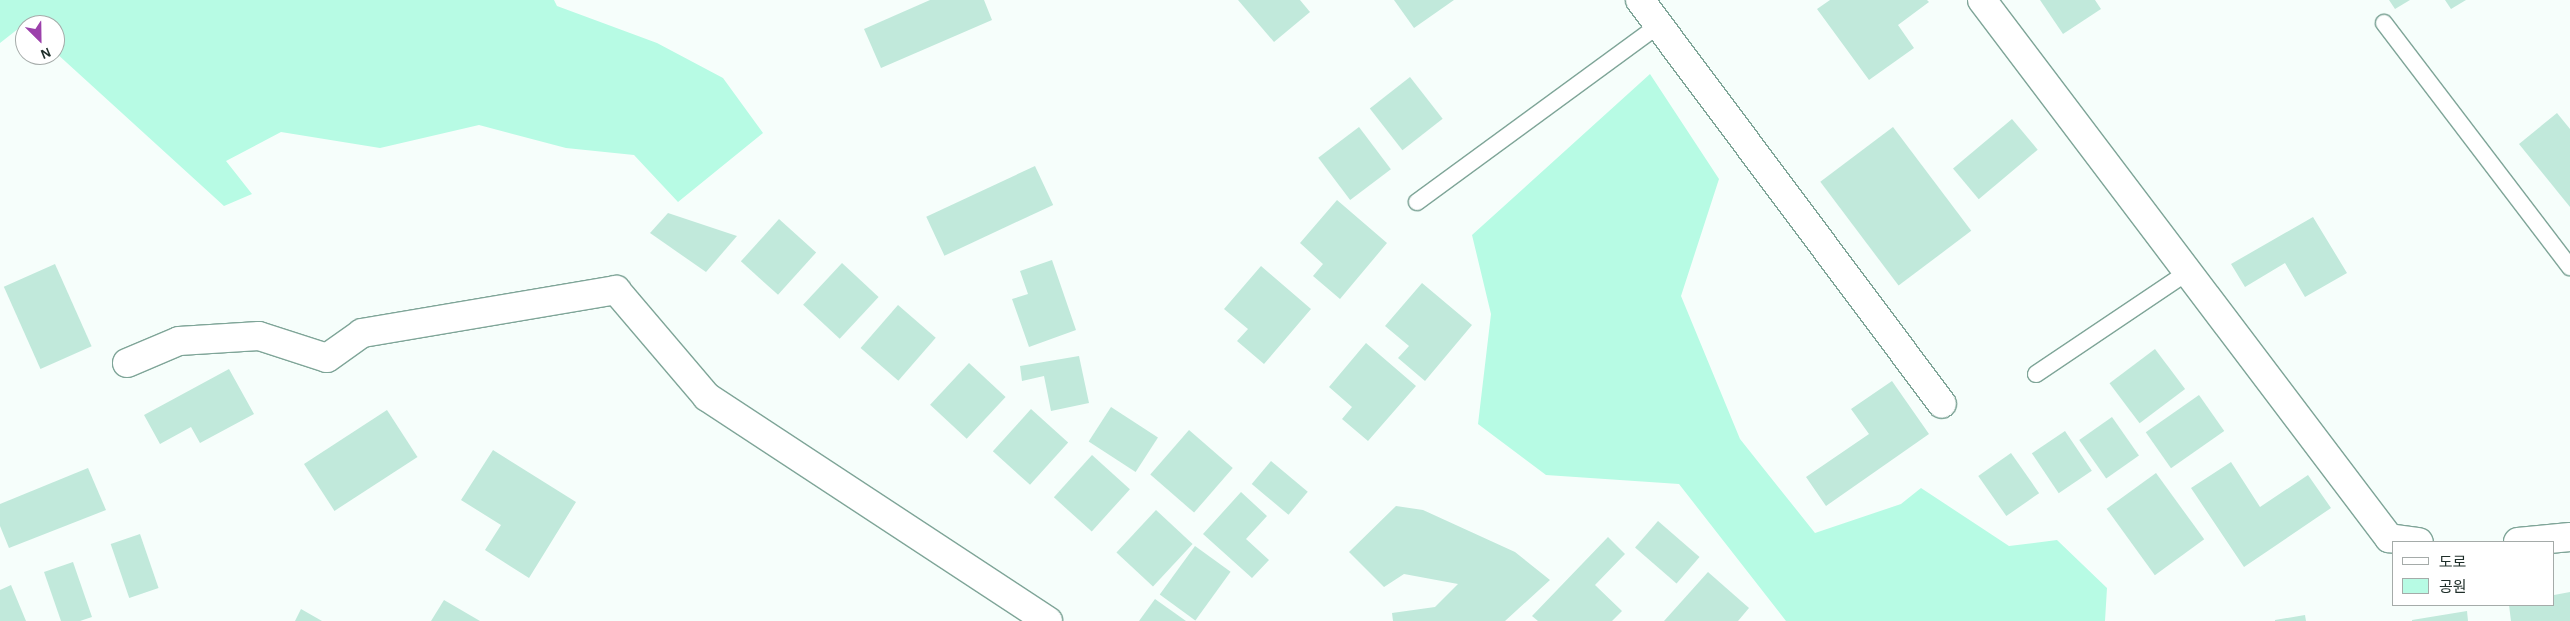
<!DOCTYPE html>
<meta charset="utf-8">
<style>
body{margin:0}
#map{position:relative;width:2570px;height:621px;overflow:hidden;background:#f6fefb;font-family:"Alegreya Sans","Noto Sans KR",sans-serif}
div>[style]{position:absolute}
.green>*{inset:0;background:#b7fbe4}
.building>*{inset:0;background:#c1e9db;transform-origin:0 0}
.roads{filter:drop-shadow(1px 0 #7fa598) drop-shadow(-1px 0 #7fa598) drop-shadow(0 1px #7fa598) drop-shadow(0 -1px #7fa598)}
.lane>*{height:16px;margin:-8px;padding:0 8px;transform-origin:8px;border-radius:8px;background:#fff}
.street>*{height:28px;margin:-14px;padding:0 14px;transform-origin:14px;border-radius:14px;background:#fff}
span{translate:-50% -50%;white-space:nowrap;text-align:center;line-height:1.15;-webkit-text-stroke:4.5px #fff;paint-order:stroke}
.legend{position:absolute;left:2392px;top:541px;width:162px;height:65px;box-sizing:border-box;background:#fff;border:1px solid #a5aba9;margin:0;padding:6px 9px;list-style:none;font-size:15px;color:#1e2e29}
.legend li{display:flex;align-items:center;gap:10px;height:25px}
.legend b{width:25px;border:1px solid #a5aba9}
.north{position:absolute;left:15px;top:15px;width:50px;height:50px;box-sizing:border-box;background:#fff;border:1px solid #a5aba9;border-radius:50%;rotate:157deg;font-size:14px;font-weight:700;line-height:20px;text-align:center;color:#1e2e29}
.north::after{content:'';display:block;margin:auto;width:18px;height:22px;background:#9c41ab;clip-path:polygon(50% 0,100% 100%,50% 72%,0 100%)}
</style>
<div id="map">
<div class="green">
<i style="clip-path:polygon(0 0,554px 0,557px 6px,657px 43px,723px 78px,763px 133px,678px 202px,634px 155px,566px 148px,479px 125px,380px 148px,281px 132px,226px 161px,252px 194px,224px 206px,55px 52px,55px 25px,23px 25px,0 43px)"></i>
<i style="clip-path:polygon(1650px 74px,1719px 179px,1681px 296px,1740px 439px,1815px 533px,1901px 504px,1921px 488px,2009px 546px,2057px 540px,2107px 588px,2105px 621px,1786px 621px,1679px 484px,1546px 475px,1478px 424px,1491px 314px,1472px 235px)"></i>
</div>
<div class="building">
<i style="clip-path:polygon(930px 0,984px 0,992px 20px,881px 68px,864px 29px)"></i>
<i style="clip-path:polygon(1238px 0,1300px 0,1310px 12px,1274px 42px)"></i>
<i style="clip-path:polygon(1394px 0,1454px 0,1414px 28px)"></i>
<i style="clip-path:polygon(1830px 0,1927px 0,1929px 2px,1898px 25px,1914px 48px,1869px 80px,1817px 9px)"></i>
<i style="clip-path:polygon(2040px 0,2095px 0,2101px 9px,2063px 34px)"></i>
<i style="clip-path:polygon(2389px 0,2410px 0,2395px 9px)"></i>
<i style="clip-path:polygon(2445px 0,2466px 0,2451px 9px)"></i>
<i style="left:1410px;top:77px;width:53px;height:51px;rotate:52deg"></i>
<i style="clip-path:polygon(2557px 113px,2570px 129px,2570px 207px,2519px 144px)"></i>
<i style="left:2012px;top:119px;width:40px;height:77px;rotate:50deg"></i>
<i style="left:1359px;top:127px;width:53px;height:51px;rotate:53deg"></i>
<i style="left:1893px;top:127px;width:130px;height:91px;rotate:53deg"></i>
<i style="left:1035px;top:166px;width:43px;height:120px;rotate:65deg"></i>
<i style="clip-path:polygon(1337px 200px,1387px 243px,1340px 299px,1313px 276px,1323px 264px,1300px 243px)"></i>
<i style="clip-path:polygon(668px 213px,737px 236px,706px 272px,650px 233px)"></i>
<i style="clip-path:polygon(2313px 217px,2347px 273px,2305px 297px,2285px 263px,2245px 287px,2231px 264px)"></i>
<i style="left:779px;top:219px;width:50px;height:57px;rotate:42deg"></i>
<i style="clip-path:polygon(1052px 260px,1076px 330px,1029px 347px,1012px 299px,1028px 294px,1020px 271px)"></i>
<i style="left:842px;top:263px;width:50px;height:57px;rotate:43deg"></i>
<i style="left:55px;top:264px;width:90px;height:56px;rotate:66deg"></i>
<i style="clip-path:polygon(1261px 266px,1311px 309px,1264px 364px,1237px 341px,1248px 329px,1224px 309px)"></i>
<i style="clip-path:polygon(1422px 283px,1472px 325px,1425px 381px,1398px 358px,1409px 346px,1385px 326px)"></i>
<i style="left:898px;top:305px;width:50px;height:57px;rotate:41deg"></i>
<i style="clip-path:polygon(1366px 343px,1416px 386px,1368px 441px,1342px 419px,1352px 407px,1329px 387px)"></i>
<i style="left:2155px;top:349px;width:50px;height:57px;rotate:53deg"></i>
<i style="clip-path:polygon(1079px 356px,1089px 403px,1051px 411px,1044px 376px,1022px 381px,1020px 366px)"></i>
<i style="left:969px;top:363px;width:50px;height:57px;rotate:43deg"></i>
<i style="clip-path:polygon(229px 369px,254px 414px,200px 443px,191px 427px,160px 444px,144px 415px)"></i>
<i style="clip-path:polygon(1892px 381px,1929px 434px,1826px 506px,1806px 477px,1869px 434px,1851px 409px)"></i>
<i style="left:2199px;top:395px;width:44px;height:65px;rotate:55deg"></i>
<i style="left:1111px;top:407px;width:56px;height:41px;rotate:33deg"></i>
<i style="left:1031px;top:409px;width:50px;height:57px;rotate:42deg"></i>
<i style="left:387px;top:410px;width:56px;height:99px;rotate:57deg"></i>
<i style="left:2112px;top:417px;width:47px;height:40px;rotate:55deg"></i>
<i style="left:1189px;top:430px;width:58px;height:59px;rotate:41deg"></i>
<i style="left:2065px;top:431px;width:48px;height:40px;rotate:56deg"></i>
<i style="clip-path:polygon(493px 450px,576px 502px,529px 578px,485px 550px,501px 525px,461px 500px)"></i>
<i style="left:2011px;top:453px;width:49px;height:40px;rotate:55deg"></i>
<i style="left:1092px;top:455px;width:51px;height:57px;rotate:42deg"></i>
<i style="left:1271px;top:461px;width:48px;height:30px;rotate:40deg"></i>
<i style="clip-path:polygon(2231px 462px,2260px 507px,2308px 475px,2331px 508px,2244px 567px,2191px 488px)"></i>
<i style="clip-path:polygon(88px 468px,106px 510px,9px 548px,0 526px,0 504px)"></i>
<i style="left:2156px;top:473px;width:82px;height:61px;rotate:54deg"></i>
<i style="clip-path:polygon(1241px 492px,1267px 516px,1246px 539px,1269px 560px,1252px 578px,1203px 534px)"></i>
<i style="clip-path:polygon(1396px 506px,1423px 510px,1515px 552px,1550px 580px,1505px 621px,1393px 621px,1392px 613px,1435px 607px,1458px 584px,1404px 574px,1384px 587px,1349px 552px)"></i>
<i style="left:1156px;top:510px;width:50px;height:58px;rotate:43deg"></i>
<i style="left:1658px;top:521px;width:55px;height:35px;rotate:41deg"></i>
<i style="left:140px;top:534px;width:57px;height:31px;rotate:71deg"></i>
<i style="clip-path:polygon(1608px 537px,1625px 554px,1595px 585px,1622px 611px,1612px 621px,1538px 621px,1532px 616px)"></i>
<i style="left:1195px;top:546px;width:44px;height:60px;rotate:36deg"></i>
<i style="clip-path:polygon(73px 562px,92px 617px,80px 621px,61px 621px,44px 572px)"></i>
<i style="clip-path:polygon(1708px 572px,1749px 608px,1738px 621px,1664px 621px)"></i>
<i style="clip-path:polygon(11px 585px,26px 621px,0 621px,0 590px)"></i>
<i style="clip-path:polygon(2570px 592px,2570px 621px,2511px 621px,2509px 605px,2554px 605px,2554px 595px)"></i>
<i style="clip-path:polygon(1155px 599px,1186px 621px,1139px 621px)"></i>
<i style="clip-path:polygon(444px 600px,480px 621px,431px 621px)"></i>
<i style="clip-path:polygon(301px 609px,322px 621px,295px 621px)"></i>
<i style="clip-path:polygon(2467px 611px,2468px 621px,2412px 621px,2412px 620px)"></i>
<i style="clip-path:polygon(2305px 615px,2306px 621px,2275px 621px,2275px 620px)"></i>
</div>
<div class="roads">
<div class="lane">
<i style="left:2384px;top:23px;width:307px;rotate:52.7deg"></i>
<i style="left:1417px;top:202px;width:300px;rotate:-36.2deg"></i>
<i style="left:2036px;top:374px;width:183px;rotate:-33.9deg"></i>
</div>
<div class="street">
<i style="left:1640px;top:0;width:504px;rotate:53.22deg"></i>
<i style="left:1982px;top:0;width:675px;rotate:52.89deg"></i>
<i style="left:2389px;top:538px;width:30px;rotate:8deg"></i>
<i style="left:127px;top:363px;width:56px;rotate:-22.9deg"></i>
<i style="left:179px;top:341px;width:80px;rotate:-3.6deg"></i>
<i style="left:259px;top:336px;width:71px;rotate:17.9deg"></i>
<i style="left:327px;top:358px;width:43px;rotate:-35.5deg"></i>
<i style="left:362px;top:333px;width:258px;rotate:-9.6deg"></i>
<i style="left:616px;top:290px;width:140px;rotate:49.6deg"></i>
<i style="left:707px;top:397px;width:408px;rotate:33.3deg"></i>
<i style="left:2518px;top:542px;width:52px;rotate:-5.5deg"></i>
</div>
</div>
<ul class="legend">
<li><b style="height:6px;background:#fff"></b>도로</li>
<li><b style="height:14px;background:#b7fbe4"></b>공원</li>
</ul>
<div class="north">N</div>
</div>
